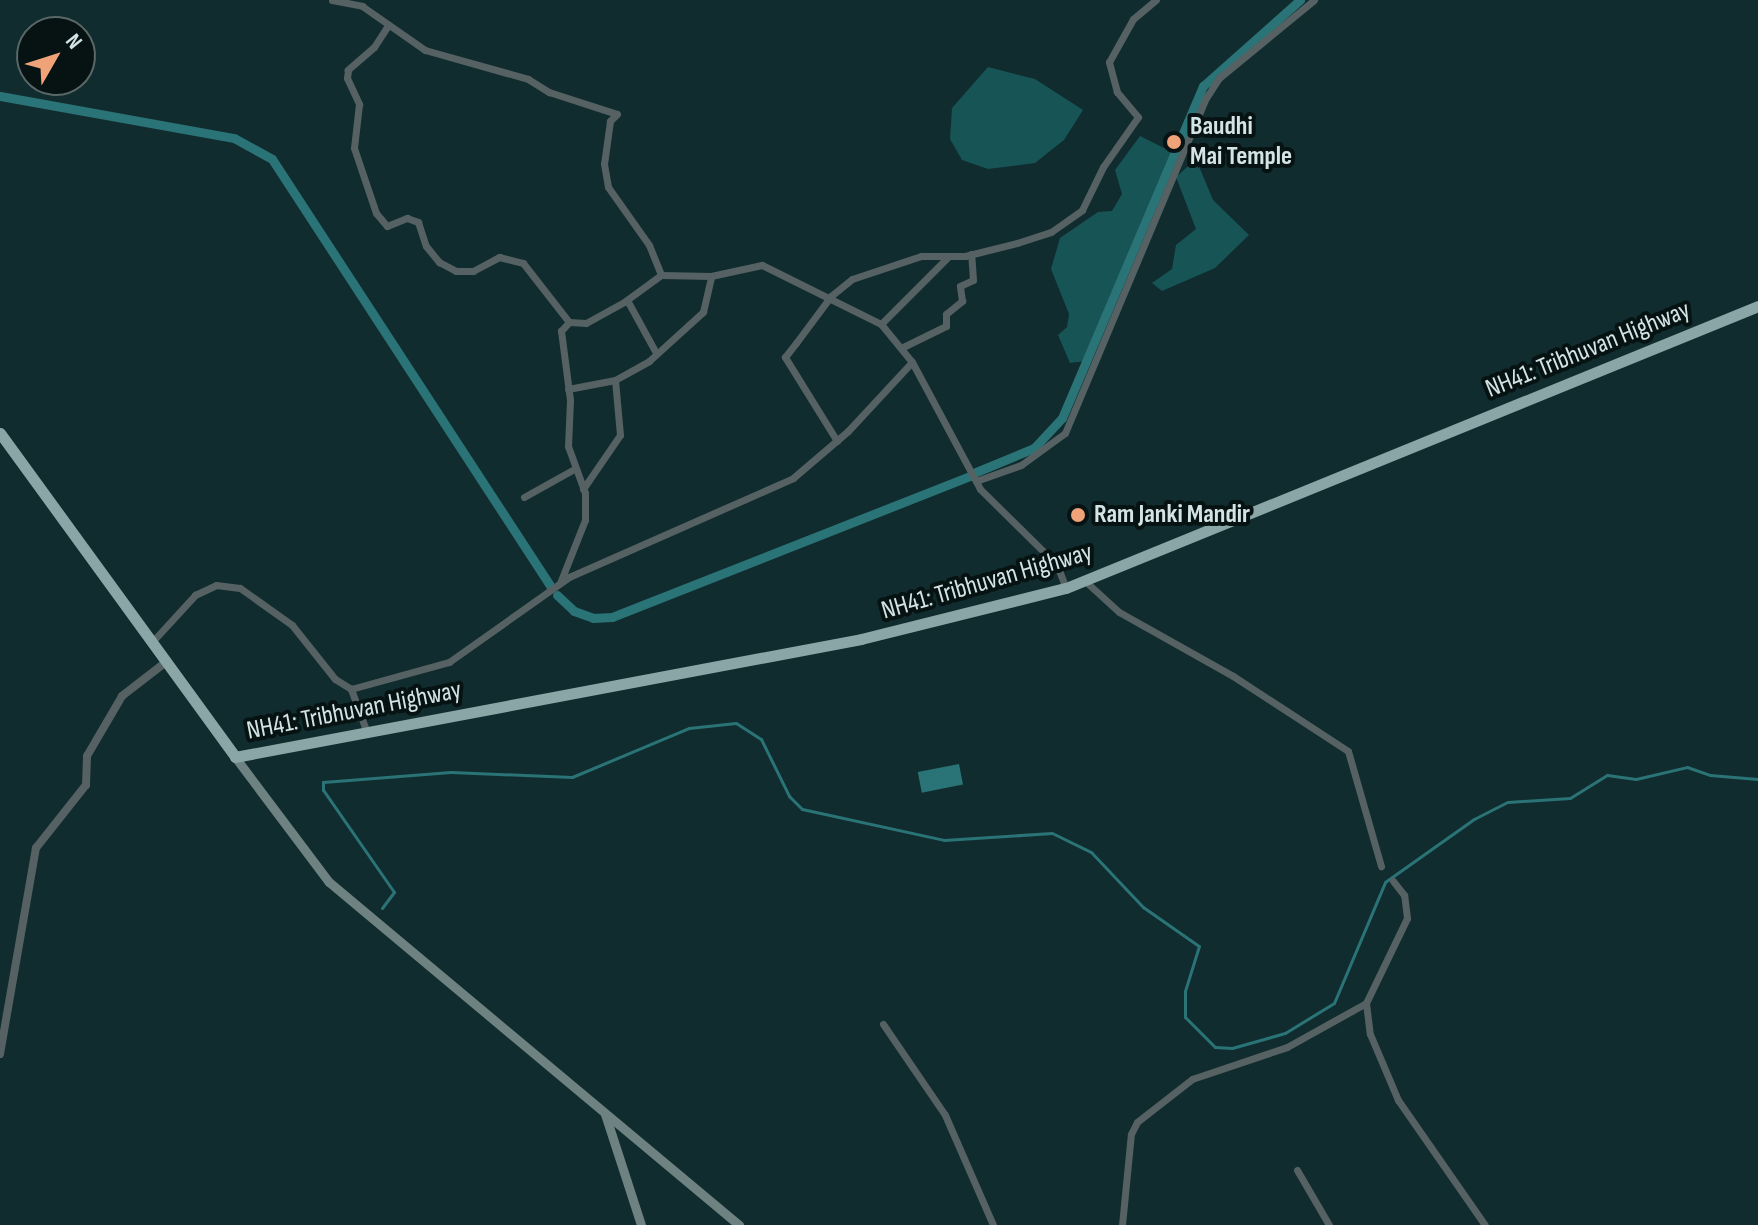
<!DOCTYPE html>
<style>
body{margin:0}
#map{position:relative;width:1758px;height:1225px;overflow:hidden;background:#112c2e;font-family:"Sofia Sans Condensed",sans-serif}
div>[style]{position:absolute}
.green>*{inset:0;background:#165456}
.water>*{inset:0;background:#2a7376;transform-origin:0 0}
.stream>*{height:3px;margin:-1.5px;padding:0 1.5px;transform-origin:1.5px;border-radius:1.5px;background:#2a7376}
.canal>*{height:9px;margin:-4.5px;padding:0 4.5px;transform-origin:4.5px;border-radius:4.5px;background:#2a7376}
.minor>*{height:7px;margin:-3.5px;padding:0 3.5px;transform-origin:3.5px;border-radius:3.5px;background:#556162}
.tertiary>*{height:8px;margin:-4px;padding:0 4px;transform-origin:4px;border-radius:4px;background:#556162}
.secondary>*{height:9px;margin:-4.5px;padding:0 4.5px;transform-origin:4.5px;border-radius:4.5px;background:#6e8282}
.trunk>*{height:11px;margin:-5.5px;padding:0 5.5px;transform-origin:5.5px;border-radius:5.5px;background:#8aa6a6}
.dots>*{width:22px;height:22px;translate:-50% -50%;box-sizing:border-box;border:4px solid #071313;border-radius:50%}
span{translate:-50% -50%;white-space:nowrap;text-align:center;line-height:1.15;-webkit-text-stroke:8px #071313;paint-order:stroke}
.poi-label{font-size:26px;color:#d4e4e4;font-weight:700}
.left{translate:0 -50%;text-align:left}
.street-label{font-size:26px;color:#d4e4e4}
.north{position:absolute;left:16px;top:16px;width:80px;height:80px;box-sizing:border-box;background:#071313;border:2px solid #596767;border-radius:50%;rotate:51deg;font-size:22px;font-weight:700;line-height:32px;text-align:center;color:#d4e4e4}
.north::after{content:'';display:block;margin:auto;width:28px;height:36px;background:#f0a279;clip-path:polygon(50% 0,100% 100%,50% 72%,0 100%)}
</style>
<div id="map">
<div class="green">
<i style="clip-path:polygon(988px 67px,1035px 79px,1083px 110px,1064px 140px,1035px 163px,988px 169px,962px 160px,950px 139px,952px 108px)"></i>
<i style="clip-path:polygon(1140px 136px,1176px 154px,1086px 361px,1070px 363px,1058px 335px,1067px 327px,1069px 314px,1051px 269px,1060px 238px,1098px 212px,1112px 211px,1122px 194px,1115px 170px)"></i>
<i style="clip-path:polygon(1196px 159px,1213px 200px,1249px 235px,1215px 268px,1162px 291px,1152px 283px,1172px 269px,1176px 245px,1196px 229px,1176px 177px)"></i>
</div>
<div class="water">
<i style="left:959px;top:764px;width:21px;height:42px;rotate:79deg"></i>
</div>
<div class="stream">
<i style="left:382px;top:908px;width:20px;rotate:-53deg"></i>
<i style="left:394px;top:892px;width:124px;rotate:-124.8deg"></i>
<i style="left:323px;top:790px;width:8px;rotate:-90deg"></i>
<i style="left:323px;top:782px;width:128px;rotate:-4.5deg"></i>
<i style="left:451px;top:772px;width:121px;rotate:2.4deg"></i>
<i style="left:572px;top:777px;width:127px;rotate:-22.7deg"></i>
<i style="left:689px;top:728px;width:47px;rotate:-6.1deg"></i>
<i style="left:736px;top:723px;width:30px;rotate:33deg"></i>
<i style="left:761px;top:739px;width:64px;rotate:63.8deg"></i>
<i style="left:789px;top:796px;width:18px;rotate:45deg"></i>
<i style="left:802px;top:809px;width:145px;rotate:12.3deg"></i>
<i style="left:944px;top:840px;width:108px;rotate:-3.7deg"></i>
<i style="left:1052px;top:833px;width:43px;rotate:26deg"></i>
<i style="left:1091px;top:852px;width:76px;rotate:46.6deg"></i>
<i style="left:1143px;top:907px;width:68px;rotate:34.9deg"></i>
<i style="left:1199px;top:946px;width:47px;rotate:107.3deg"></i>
<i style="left:1185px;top:991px;width:26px;rotate:90deg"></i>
<i style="left:1185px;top:1017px;width:42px;rotate:45deg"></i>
<i style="left:1215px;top:1047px;width:17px;rotate:3deg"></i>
<i style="left:1232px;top:1048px;width:55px;rotate:-15.8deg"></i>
<i style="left:1285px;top:1033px;width:57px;rotate:-31.5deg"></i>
<i style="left:1334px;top:1003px;width:131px;rotate:-67.1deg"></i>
<i style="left:1385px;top:882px;width:109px;rotate:-35.3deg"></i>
<i style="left:1474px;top:819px;width:38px;rotate:-27deg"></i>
<i style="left:1508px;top:802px;width:62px;rotate:-3.7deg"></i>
<i style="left:1570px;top:798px;width:44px;rotate:-31.9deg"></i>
<i style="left:1607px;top:775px;width:29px;rotate:8deg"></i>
<i style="left:1636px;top:779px;width:52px;rotate:-13.2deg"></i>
<i style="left:1687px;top:767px;width:24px;rotate:19deg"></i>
<i style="left:1710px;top:775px;width:48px;rotate:4.8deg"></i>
</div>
<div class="canal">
<i style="left:0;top:96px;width:238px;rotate:10.2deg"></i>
<i style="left:234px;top:138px;width:43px;rotate:28.9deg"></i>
<i style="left:272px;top:159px;width:511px;rotate:56.9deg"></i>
<i style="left:976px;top:472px;width:63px;rotate:-22.5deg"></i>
<i style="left:1034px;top:448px;width:41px;rotate:-47deg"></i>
<i style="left:1062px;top:418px;width:361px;rotate:-67deg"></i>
<i style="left:1203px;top:86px;width:130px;rotate:-41.6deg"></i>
<i style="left:557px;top:595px;width:23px;rotate:43deg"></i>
<i style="left:574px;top:611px;width:20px;rotate:20deg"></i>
<i style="left:593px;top:618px;width:19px;rotate:-3deg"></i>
<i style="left:612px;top:617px;width:385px;rotate:-21.5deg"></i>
</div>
<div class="minor">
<i style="left:332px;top:0;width:31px;rotate:11deg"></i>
<i style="left:362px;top:6px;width:77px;rotate:34.9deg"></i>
<i style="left:425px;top:50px;width:107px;rotate:15.7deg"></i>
<i style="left:528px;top:79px;width:25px;rotate:32deg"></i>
<i style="left:549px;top:92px;width:71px;rotate:17.9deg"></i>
<i style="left:617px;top:114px;width:10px;rotate:135deg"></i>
<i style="left:610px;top:121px;width:43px;rotate:97.9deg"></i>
<i style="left:604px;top:164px;width:23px;rotate:80deg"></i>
<i style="left:608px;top:187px;width:71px;rotate:54.7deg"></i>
<i style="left:649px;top:245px;width:32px;rotate:68deg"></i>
<i style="left:661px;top:275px;width:50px;rotate:1.1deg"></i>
<i style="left:711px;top:276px;width:52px;rotate:-12.2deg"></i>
<i style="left:762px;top:265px;width:133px;rotate:26.4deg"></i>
<i style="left:881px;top:324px;width:49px;rotate:50.8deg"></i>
<i style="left:912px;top:362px;width:144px;rotate:61.8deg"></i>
<i style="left:980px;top:489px;width:108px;rotate:44.6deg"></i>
<i style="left:1057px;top:565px;width:25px;rotate:69deg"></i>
<i style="left:387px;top:27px;width:24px;rotate:123deg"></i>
<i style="left:374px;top:47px;width:35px;rotate:139deg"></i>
<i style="left:348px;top:70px;width:8px;rotate:97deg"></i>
<i style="left:347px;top:78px;width:29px;rotate:65deg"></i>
<i style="left:359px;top:104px;width:44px;rotate:96.5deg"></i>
<i style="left:354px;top:148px;width:69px;rotate:71.3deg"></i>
<i style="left:376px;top:213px;width:17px;rotate:50deg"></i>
<i style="left:387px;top:226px;width:22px;rotate:-22deg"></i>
<i style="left:407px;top:218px;width:12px;rotate:20deg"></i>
<i style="left:418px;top:222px;width:25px;rotate:72deg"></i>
<i style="left:426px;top:246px;width:21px;rotate:51deg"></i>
<i style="left:439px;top:262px;width:19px;rotate:28deg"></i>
<i style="left:456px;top:271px;width:17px"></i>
<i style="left:473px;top:271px;width:30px;rotate:-28deg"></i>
<i style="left:499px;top:257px;width:25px;rotate:14deg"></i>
<i style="left:523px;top:263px;width:75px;rotate:52.1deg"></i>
<i style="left:627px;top:300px;width:58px;rotate:61.2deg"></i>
<i style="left:881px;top:324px;width:95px;rotate:-45deg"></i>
<i style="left:901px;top:348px;width:50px;rotate:-26.1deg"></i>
<i style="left:946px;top:326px;width:12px;rotate:-90deg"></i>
<i style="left:946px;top:314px;width:21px;rotate:-39deg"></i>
<i style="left:962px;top:301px;width:15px;rotate:-98deg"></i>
<i style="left:960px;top:286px;width:14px;rotate:-25deg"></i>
<i style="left:973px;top:280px;width:26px;rotate:-94deg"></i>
<i style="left:568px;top:389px;width:48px;rotate:-10.8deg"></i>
<i style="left:615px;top:380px;width:39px;rotate:-29deg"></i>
<i style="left:649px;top:361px;width:73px;rotate:-42.2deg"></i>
<i style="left:703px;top:312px;width:37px;rotate:-77deg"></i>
<i style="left:837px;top:441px;width:99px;rotate:-121.8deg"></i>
<i style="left:785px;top:357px;width:18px;rotate:-52deg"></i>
<i style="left:796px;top:343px;width:59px;rotate:-53.3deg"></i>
<i style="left:831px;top:296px;width:27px;rotate:-39deg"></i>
<i style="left:852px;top:279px;width:73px;rotate:-18.4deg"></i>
<i style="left:921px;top:256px;width:44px"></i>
<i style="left:965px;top:256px;width:54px;rotate:-14deg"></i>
<i style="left:1017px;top:243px;width:36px;rotate:-18deg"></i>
<i style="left:1051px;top:232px;width:38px;rotate:-35deg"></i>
<i style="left:1082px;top:210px;width:48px;rotate:-64deg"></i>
<i style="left:1103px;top:167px;width:61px;rotate:-55deg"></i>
<i style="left:1138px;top:117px;width:33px;rotate:-130deg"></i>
<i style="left:1117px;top:92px;width:31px;rotate:-105deg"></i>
<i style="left:1109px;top:62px;width:49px;rotate:-60.8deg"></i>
<i style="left:1133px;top:19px;width:30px;rotate:-40deg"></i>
<i style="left:976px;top:481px;width:48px;rotate:-19.6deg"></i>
<i style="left:1021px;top:465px;width:54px;rotate:-36deg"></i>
<i style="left:1065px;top:433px;width:363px;rotate:-67.2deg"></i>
<i style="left:1206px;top:98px;width:24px;rotate:-57deg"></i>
<i style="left:1219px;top:78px;width:123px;rotate:-39.4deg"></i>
<i style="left:583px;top:489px;width:65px;rotate:-55.6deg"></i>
<i style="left:620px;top:435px;width:55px;rotate:-95.2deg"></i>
<i style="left:524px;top:497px;width:57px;rotate:-29.2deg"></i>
<i style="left:1085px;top:581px;width:46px;rotate:42.4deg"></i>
<i style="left:1119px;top:612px;width:131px;rotate:29.3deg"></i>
<i style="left:1233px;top:676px;width:137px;rotate:33.1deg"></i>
<i style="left:1348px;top:751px;width:120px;rotate:74deg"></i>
<i style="left:560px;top:583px;width:68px;rotate:-68.4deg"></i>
<i style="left:585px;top:520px;width:27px;rotate:-90deg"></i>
<i style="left:585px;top:493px;width:50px;rotate:-109.9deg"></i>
<i style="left:568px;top:446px;width:46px;rotate:-87.5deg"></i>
<i style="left:570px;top:400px;width:70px;rotate:-97.4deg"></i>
<i style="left:561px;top:331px;width:12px;rotate:-48deg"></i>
<i style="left:569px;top:322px;width:17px;rotate:3deg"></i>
<i style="left:586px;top:323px;width:43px;rotate:-28.9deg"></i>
<i style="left:624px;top:302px;width:46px;rotate:-36.1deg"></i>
<i style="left:152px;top:642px;width:64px;rotate:-47.5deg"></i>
<i style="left:195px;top:595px;width:23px;rotate:-25deg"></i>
<i style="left:216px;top:585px;width:24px;rotate:7deg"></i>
<i style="left:240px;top:588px;width:64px;rotate:35.4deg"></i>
<i style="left:292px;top:625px;width:69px;rotate:51.5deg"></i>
<i style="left:335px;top:679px;width:19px;rotate:32deg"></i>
<i style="left:366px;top:730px;width:44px;rotate:-110.1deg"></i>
<i style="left:351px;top:689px;width:102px;rotate:-15.4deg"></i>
<i style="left:449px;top:662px;width:147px;rotate:-35.3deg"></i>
<i style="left:569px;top:577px;width:245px;rotate:-23.8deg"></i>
<i style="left:793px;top:478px;width:72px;rotate:-40.5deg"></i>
<i style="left:848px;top:431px;width:94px;rotate:-47.2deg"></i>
<i style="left:1366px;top:1003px;width:31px;rotate:83deg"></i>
<i style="left:1370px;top:1034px;width:72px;rotate:67deg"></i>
<i style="left:1398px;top:1100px;width:152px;rotate:55.2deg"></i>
<i style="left:883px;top:1024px;width:110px;rotate:55.7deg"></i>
<i style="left:945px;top:1115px;width:120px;rotate:66.4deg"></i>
<i style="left:1297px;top:1170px;width:64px;rotate:59.8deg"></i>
<i style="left:1122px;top:1225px;width:91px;rotate:-84.4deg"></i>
<i style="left:1131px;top:1134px;width:13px;rotate:-63deg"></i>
<i style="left:1137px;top:1122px;width:70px;rotate:-38deg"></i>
<i style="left:1192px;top:1079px;width:100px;rotate:-18.6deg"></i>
<i style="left:1287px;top:1047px;width:90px;rotate:-29.1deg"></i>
<i style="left:1366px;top:1003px;width:94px;rotate:-64.2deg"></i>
<i style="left:1407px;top:918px;width:23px;rotate:-97deg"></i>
<i style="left:1404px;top:895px;width:18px;rotate:-128deg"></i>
</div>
<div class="tertiary">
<i style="left:0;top:1054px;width:209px;rotate:-80.1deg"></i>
<i style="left:36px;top:848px;width:80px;rotate:-51.6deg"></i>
<i style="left:86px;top:785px;width:29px;rotate:-88deg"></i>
<i style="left:87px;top:756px;width:69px;rotate:-59.7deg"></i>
<i style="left:122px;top:696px;width:56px;rotate:-37.7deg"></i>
</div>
<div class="secondary">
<i style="left:235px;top:757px;width:156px;rotate:53.1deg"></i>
<i style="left:329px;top:882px;width:535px;rotate:39.92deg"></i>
<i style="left:605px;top:1114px;width:117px;rotate:72deg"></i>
</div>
<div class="trunk">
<i style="left:0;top:433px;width:400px;rotate:54deg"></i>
<i style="left:235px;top:757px;width:637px;rotate:-10.67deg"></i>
<i style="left:861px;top:639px;width:211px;rotate:-14deg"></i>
<i style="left:1066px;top:588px;width:747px;rotate:-22.17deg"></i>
</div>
<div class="dots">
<i style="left:1174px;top:142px;background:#f0a279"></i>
<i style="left:1078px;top:515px;background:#f0a279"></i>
</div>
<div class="poi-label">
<span class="left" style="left:1190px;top:142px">Baudhi<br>Mai Temple</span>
<span class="left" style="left:1094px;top:515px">Ram Janki Mandir</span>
</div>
<div class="street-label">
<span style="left:1588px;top:350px;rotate:-22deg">NH41: Tribhuvan Highway</span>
<span style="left:987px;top:582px;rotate:-16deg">NH41: Tribhuvan Highway</span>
<span style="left:354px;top:711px;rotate:-11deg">NH41: Tribhuvan Highway</span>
</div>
<div class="north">N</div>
</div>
